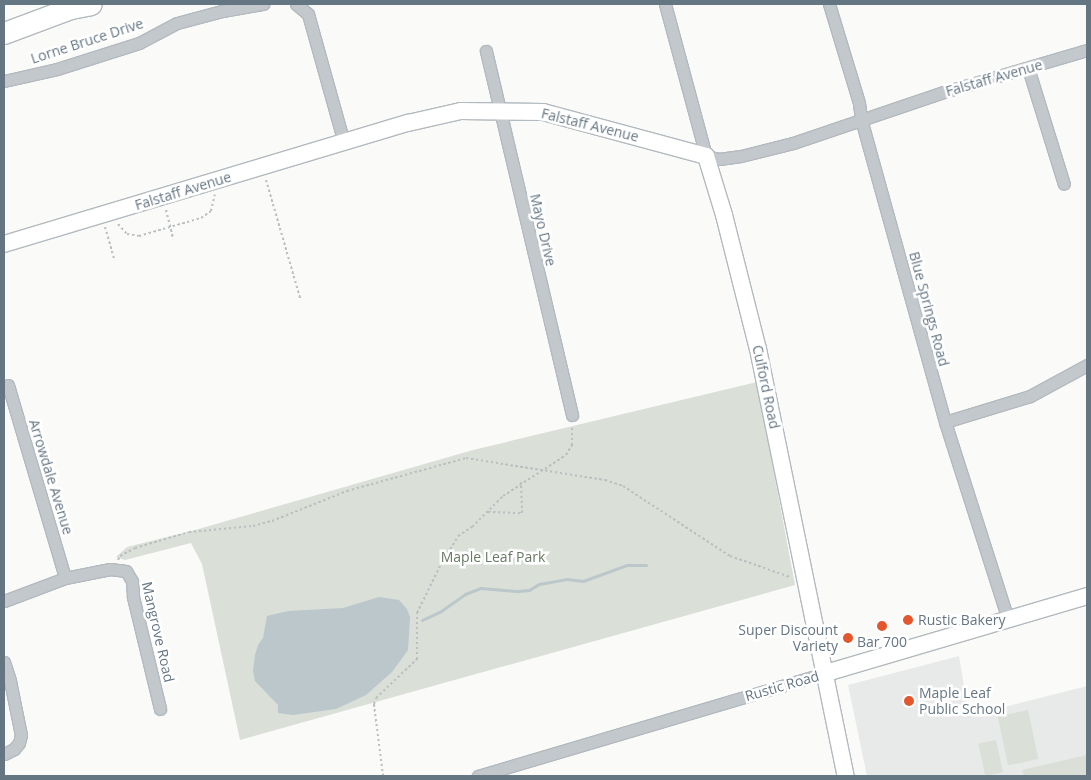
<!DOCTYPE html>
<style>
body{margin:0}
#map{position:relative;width:1091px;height:780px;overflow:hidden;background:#fafaf8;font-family:"Open Sans",sans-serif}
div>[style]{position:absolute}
.built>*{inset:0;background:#e8e9e9}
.green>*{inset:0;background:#dadfd7;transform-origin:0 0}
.water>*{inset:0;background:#bbc7cb}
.stream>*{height:3px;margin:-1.5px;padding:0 1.5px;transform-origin:1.5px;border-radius:1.5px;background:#bbc7cb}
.path>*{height:2px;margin-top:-1px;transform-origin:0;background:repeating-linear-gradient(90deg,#bbbfc2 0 2.5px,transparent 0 5px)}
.roads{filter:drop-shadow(1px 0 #b3babf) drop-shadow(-1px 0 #b3babf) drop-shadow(0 1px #b3babf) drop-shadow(0 -1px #b3babf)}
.street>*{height:11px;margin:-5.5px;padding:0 5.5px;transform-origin:5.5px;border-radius:5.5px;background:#c3c8cc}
.secondary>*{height:16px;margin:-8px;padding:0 8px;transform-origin:8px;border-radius:8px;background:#fff}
.highway>*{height:21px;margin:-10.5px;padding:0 10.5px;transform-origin:10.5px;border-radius:10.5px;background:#fff}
.dots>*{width:14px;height:14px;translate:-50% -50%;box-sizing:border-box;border:2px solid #fff;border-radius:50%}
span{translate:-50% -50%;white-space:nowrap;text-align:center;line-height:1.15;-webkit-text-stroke:5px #fff;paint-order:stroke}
.street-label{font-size:14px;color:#657683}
.park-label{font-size:14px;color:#687a64}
.poi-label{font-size:14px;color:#657683}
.left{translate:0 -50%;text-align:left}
.right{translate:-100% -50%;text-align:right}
.frame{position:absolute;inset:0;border:5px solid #657683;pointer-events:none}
</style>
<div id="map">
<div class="built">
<i style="clip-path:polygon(959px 656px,969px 716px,1087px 686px,1087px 776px,867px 776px,848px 685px)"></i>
</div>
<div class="green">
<i style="clip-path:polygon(757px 382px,795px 585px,240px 740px,202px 564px,191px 543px,125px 560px,116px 557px,127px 547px,195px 530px,473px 450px)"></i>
<i style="left:1028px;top:710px;width:50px;height:31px;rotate:78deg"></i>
<i style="left:996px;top:740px;width:33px;height:18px;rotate:78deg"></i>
<i style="clip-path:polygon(1087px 755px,1087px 776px,1024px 776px,1022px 770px)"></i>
</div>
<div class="water">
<i style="clip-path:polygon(379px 597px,399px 600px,407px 609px,410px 617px,408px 650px,392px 672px,366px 695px,336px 709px,293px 715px,278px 713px,278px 705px,255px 681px,253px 671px,255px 655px,258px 645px,263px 638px,267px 616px,288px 611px,343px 608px)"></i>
</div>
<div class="stream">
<i style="left:422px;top:620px;width:21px;rotate:-25deg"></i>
<i style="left:441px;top:611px;width:29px;rotate:-35deg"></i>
<i style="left:465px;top:594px;width:17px;rotate:-21deg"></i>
<i style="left:481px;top:588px;width:37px;rotate:5deg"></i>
<i style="left:518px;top:591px;width:11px;rotate:-5deg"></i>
<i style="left:529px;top:590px;width:12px;rotate:-31deg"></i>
<i style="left:539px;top:584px;width:28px;rotate:-10deg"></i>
<i style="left:567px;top:579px;width:16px;rotate:7deg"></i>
<i style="left:583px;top:581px;width:47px;rotate:-20deg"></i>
<i style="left:627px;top:565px;width:19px"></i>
</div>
<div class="path">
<i style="left:266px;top:180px;width:123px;rotate:73.9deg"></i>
<i style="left:166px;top:210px;width:30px;rotate:76deg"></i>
<i style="left:118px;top:224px;width:13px;rotate:48deg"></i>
<i style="left:127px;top:234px;width:12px;rotate:9deg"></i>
<i style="left:139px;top:236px;width:65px;rotate:-16.2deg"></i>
<i style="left:201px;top:218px;width:12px;rotate:-35deg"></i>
<i style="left:211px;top:211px;width:17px;rotate:-77deg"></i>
<i style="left:105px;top:227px;width:35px;rotate:74deg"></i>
<i style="left:488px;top:512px;width:34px;rotate:2deg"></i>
<i style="left:522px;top:513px;width:31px;rotate:-92deg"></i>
<i style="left:118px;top:560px;width:4px;rotate:-63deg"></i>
<i style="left:120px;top:556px;width:17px;rotate:-28deg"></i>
<i style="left:135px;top:548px;width:56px;rotate:-16.5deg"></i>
<i style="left:189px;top:532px;width:64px;rotate:-5.4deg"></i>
<i style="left:253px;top:526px;width:20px;rotate:-15deg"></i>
<i style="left:272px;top:521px;width:81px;rotate:-21.8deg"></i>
<i style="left:347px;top:491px;width:123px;rotate:-15.5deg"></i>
<i style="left:466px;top:458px;width:141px;rotate:9deg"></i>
<i style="left:605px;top:480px;width:19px;rotate:18deg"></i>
<i style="left:623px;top:486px;width:128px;rotate:33.2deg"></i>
<i style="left:730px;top:556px;width:64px;rotate:19.3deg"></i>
<i style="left:383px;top:776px;width:73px;rotate:-97.1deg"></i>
<i style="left:374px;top:704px;width:6px;rotate:-72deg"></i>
<i style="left:376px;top:698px;width:57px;rotate:-43.6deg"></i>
<i style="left:417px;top:659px;width:46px;rotate:-90deg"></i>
<i style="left:417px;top:613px;width:57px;rotate:-63.9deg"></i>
<i style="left:442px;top:562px;width:31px;rotate:-58deg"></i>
<i style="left:458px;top:536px;width:17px;rotate:-33deg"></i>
<i style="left:472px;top:527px;width:44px;rotate:-45deg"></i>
<i style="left:503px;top:496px;width:75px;rotate:-33.1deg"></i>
<i style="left:566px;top:455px;width:12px;rotate:-59deg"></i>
<i style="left:572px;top:445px;width:18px;rotate:-90deg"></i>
</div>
<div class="roads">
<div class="street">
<i style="left:296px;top:4px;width:16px;rotate:40deg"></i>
<i style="left:308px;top:14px;width:134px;rotate:74.4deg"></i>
<i style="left:665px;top:4px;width:157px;rotate:74.9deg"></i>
<i style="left:706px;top:156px;width:13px;rotate:13deg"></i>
<i style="left:719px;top:159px;width:22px;rotate:-8deg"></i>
<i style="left:741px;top:156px;width:54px;rotate:-14deg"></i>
<i style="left:793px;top:143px;width:159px;rotate:-18.7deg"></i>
<i style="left:944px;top:92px;width:149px;rotate:-16.4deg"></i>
<i style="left:829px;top:4px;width:103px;rotate:73.1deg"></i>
<i style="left:859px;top:103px;width:16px;rotate:83deg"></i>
<i style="left:861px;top:119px;width:314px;rotate:74.5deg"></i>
<i style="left:945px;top:422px;width:207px;rotate:72.3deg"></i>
<i style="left:486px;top:51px;width:374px;rotate:76.7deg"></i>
<i style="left:1028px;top:68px;width:121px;rotate:72.8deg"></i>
<i style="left:4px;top:81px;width:54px;rotate:-12.8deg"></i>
<i style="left:57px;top:69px;width:86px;rotate:-17.6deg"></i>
<i style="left:139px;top:43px;width:43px;rotate:-27.8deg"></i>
<i style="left:177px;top:23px;width:47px;rotate:-14.9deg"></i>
<i style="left:222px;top:11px;width:42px;rotate:-9.7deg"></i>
<i style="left:8px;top:385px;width:201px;rotate:73.5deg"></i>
<i style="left:945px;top:422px;width:89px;rotate:-17deg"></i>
<i style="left:1030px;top:396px;width:65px;rotate:-28.5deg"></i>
<i style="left:4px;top:601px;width:65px;rotate:-20.7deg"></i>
<i style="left:65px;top:578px;width:46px;rotate:-11.3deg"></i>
<i style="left:110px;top:569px;width:16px;rotate:7deg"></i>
<i style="left:126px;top:571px;width:12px;rotate:59deg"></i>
<i style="left:132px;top:581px;width:16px;rotate:86deg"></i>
<i style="left:133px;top:597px;width:115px;rotate:76.4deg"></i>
<i style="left:4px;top:662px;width:20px;rotate:72deg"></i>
<i style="left:10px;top:681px;width:55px;rotate:78.5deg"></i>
<i style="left:21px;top:735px;width:8px;rotate:104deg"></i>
<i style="left:19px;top:743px;width:8px;rotate:130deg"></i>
<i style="left:14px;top:749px;width:11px;rotate:153deg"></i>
<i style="left:478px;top:776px;width:363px;rotate:-16.5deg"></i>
</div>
<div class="secondary">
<i style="left:4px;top:244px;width:422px;rotate:-16.7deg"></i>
<i style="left:408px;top:123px;width:54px;rotate:-12.8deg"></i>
<i style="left:461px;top:111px;width:82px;rotate:0.7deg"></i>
<i style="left:543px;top:112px;width:169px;rotate:15.1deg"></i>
<i style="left:706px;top:156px;width:62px;rotate:73deg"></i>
<i style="left:724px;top:215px;width:138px;rotate:75.8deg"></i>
<i style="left:758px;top:349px;width:436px;rotate:78.4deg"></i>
<i style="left:826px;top:673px;width:272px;rotate:-16.4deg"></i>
</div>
<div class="highway">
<i style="left:4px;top:33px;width:72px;rotate:-20.5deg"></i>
<i style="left:71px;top:8px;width:20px;rotate:-11deg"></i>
</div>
</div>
<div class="dots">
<i style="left:908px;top:620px;background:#e4572e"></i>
<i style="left:882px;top:626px;background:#e4572e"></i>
<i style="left:848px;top:638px;background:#e4572e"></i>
<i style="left:909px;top:701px;background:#e4572e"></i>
</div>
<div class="street-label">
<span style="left:87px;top:41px;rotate:-18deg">Lorne Bruce Drive</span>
<span style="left:994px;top:78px;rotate:-16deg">Falstaff Avenue</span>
<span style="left:590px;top:125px;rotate:14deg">Falstaff Avenue</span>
<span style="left:183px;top:191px;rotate:-17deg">Falstaff Avenue</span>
<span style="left:543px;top:230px;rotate:77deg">Mayo Drive</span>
<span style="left:929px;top:309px;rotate:75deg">Blue Springs Road</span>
<span style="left:766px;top:387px;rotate:78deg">Culford Road</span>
<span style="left:51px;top:477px;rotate:73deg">Arrowdale Avenue</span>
<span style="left:158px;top:632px;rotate:77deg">Mangrove Road</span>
<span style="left:782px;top:686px;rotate:-16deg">Rustic Road</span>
</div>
<div class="park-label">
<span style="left:493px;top:557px">Maple Leaf Park</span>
</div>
<div class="poi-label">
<span class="left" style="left:918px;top:620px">Rustic Bakery</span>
<span class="right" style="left:838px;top:638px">Super Discount<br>Variety</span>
<span style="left:882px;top:642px">Bar 700</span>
<span class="left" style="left:919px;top:701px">Maple Leaf<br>Public School</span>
</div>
<div class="frame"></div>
</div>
